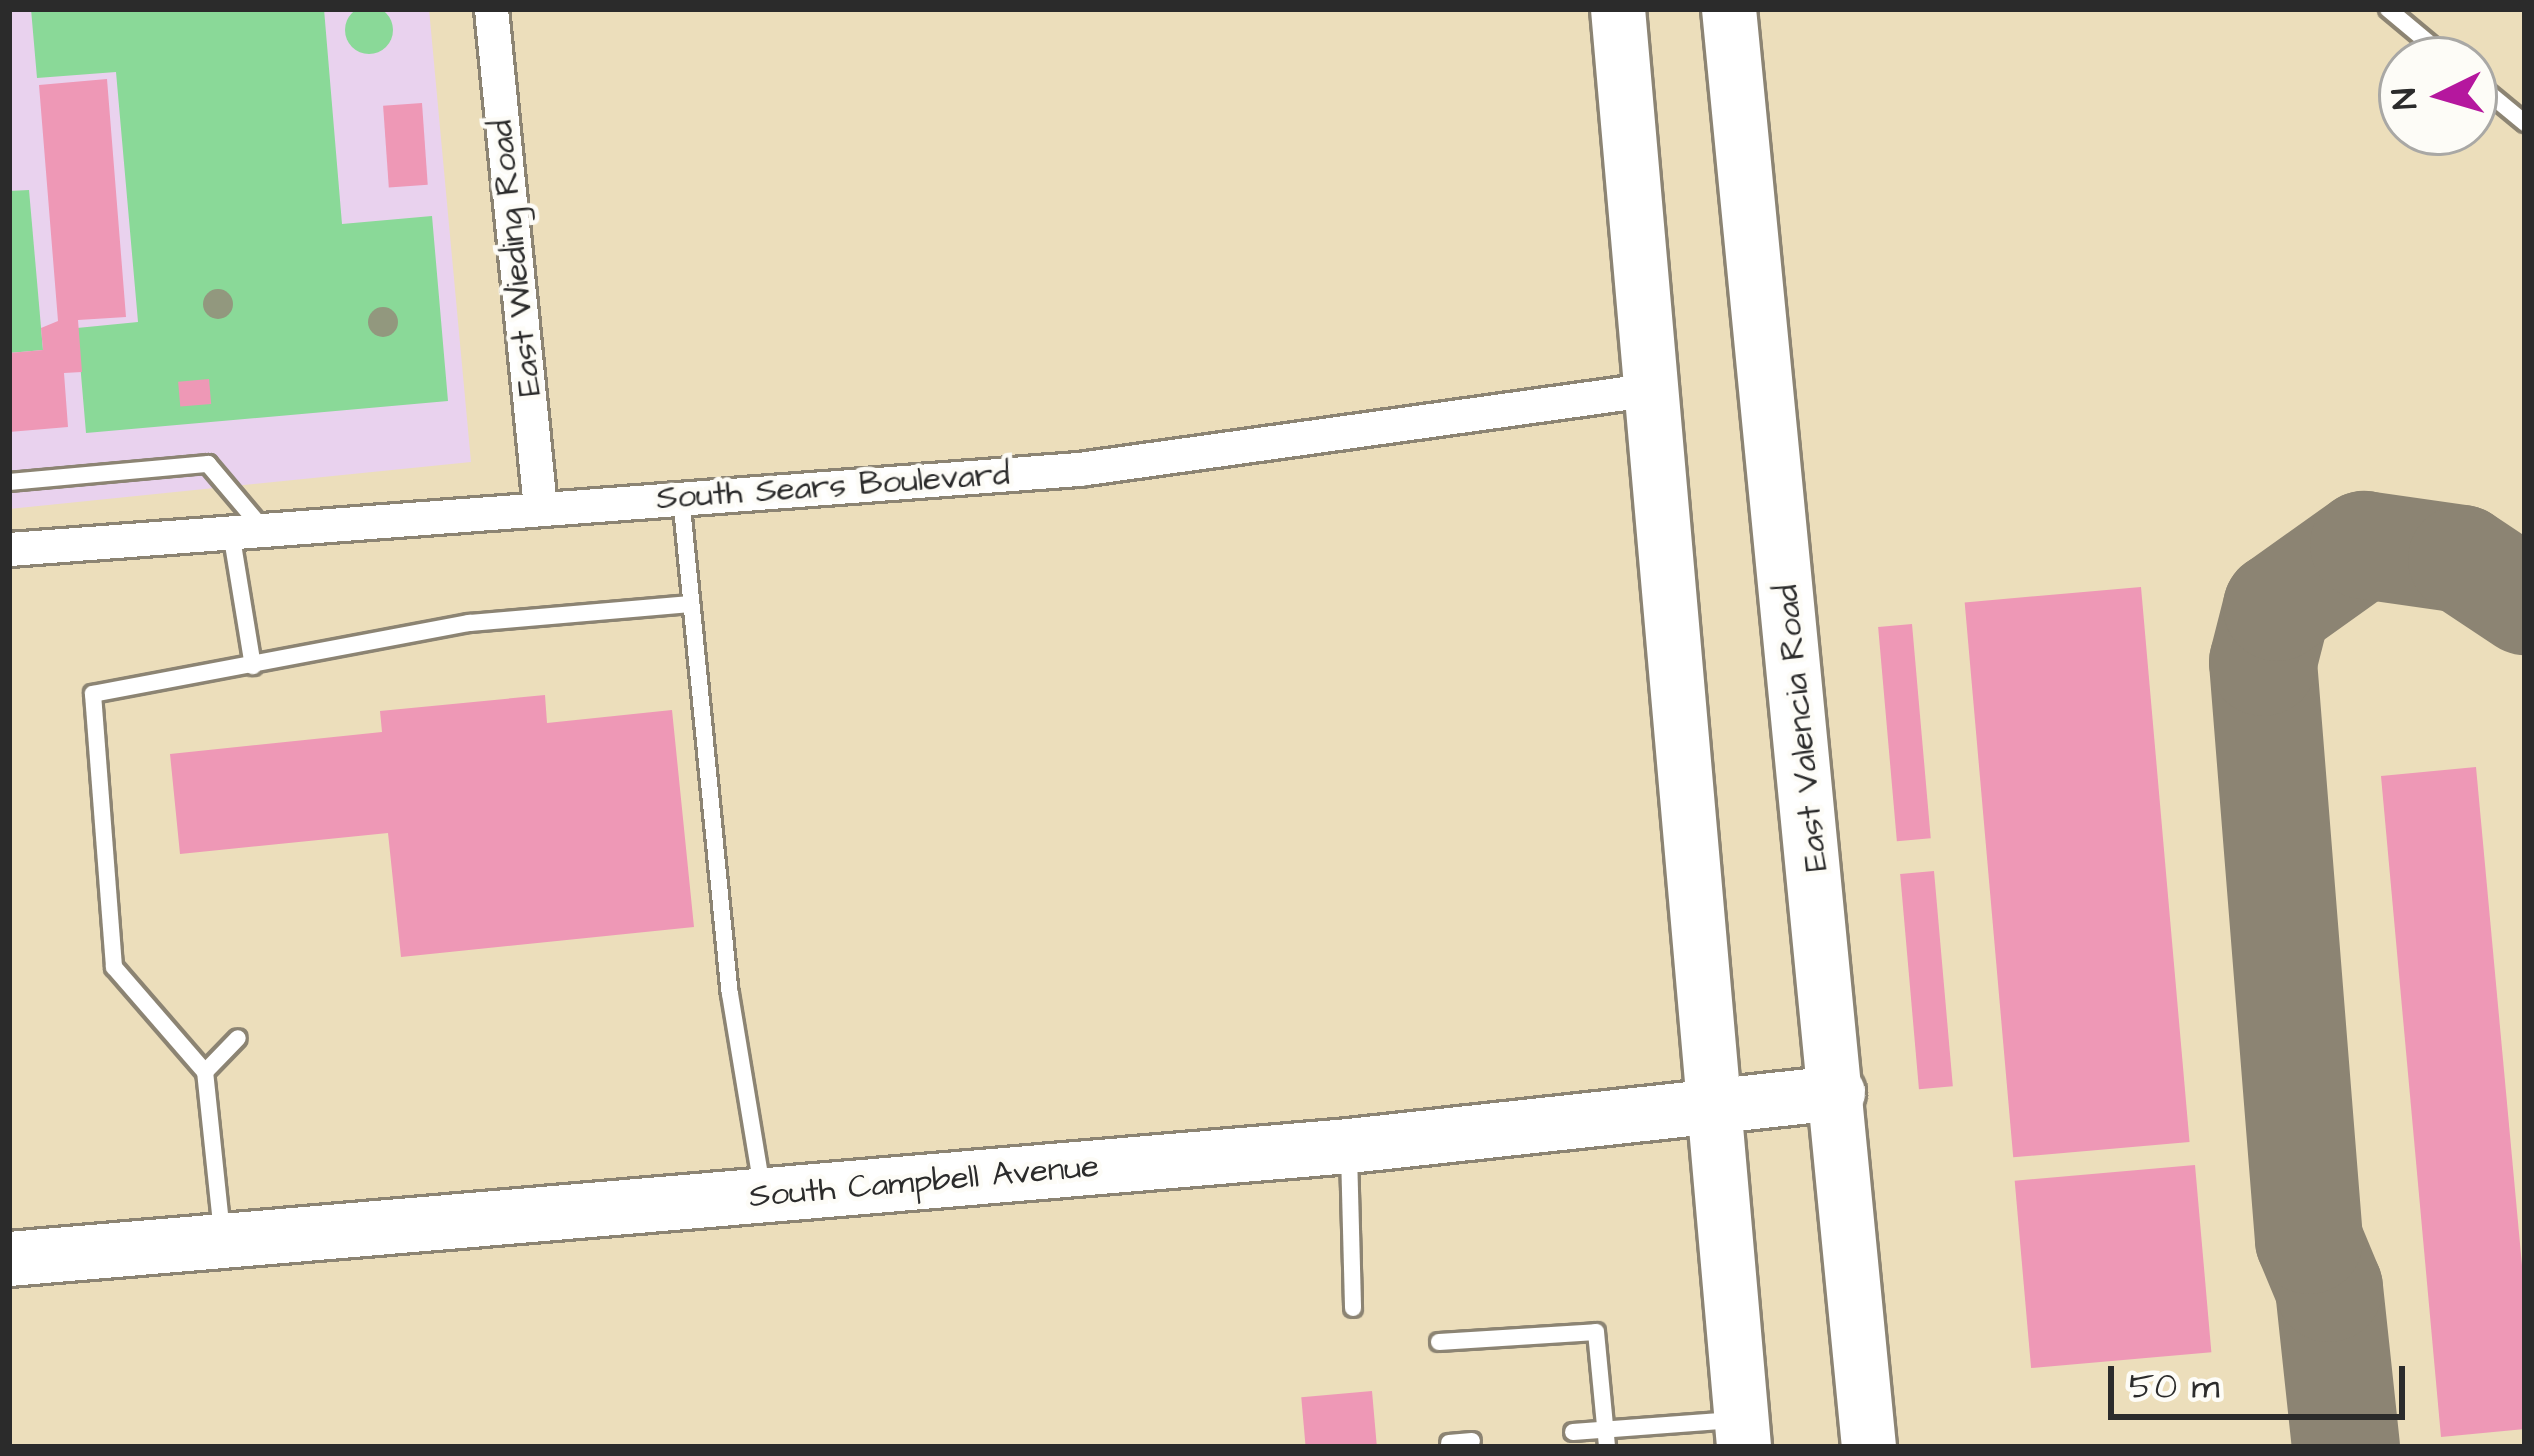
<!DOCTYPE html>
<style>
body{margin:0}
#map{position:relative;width:2534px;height:1456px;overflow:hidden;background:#ecdebb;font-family:"Architects Daughter",sans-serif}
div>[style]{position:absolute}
.built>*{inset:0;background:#e9d2ee}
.green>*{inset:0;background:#8ad998}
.round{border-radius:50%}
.taxiway>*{height:108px;margin:-54px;padding:0 54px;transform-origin:54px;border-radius:54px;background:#8c8473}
.building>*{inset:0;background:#ee98b6;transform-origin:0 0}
.roads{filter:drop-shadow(3px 0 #8c8473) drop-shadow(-3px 0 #8c8473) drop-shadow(0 3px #8c8473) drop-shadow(0 -3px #8c8473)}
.service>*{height:16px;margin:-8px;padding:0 8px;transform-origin:8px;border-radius:8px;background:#fff}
.minor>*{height:33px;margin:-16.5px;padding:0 16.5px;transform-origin:16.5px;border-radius:16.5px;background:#fff}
.primary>*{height:54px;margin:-27px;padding:0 27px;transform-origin:27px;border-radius:27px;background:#fff}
.trees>*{width:30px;height:30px;margin:-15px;border-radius:50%;background:#92987e}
span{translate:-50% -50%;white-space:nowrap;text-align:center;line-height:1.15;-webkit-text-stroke:9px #fdfcf7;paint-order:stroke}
.street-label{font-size:33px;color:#2b2b2b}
.frame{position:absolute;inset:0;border:12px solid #2b2b2b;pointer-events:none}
.north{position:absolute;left:2378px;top:36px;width:120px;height:120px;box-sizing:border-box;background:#fdfcf7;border:3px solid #a9a8a5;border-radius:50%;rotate:265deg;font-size:33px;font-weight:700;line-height:48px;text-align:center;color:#2b2b2b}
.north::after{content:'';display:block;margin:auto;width:42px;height:54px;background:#b5179e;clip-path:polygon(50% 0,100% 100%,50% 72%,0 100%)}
.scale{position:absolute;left:2108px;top:1366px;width:297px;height:54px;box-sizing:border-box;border:6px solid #2b2b2b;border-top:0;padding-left:15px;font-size:36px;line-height:42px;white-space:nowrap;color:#2b2b2b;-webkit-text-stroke:9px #fdfcf7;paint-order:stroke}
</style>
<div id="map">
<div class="built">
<i style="clip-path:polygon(9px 9px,429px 9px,471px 462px,9px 509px)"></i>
</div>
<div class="green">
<i class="round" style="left:345px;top:6px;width:48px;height:48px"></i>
<i style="clip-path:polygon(31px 9px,324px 9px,342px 224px,432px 216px,448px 401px,86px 433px,77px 328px,138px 322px,116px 72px,37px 78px)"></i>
<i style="clip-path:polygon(29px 190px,43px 350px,9px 353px,9px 191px)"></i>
</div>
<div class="taxiway">
<i style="left:2346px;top:1447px;width:160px;rotate:-96.1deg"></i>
<i style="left:2329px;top:1288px;width:52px;rotate:-112.6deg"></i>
<i style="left:2309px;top:1240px;width:580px;rotate:-94.55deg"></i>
<i style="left:2263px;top:662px;width:57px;rotate:-75.7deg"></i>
<i style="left:2277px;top:607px;width:107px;rotate:-35.5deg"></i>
<i style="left:2364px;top:545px;width:99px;rotate:8.1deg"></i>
<i style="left:2462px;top:559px;width:76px;rotate:33.7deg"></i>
</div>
<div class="building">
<i style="clip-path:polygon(107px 79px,126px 317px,78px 320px,82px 372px,64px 373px,68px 427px,9px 432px,9px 353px,43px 350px,41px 328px,58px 321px,39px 85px)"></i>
<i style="left:422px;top:103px;width:82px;height:39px;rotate:86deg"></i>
<i style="left:209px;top:379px;width:25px;height:31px;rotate:85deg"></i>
<i style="left:2141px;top:587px;width:557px;height:177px;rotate:85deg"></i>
<i style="left:1912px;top:624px;width:215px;height:34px;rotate:85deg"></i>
<i style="clip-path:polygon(545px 695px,547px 723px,672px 710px,694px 927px,401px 957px,388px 833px,180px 854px,170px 754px,382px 732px,380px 711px)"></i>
<i style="clip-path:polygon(2476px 767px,2525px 1298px,2525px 1429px,2441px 1437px,2381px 776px)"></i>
<i style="left:1934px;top:871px;width:216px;height:34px;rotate:85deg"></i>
<i style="left:2195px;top:1165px;width:188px;height:181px;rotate:85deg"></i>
<i style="left:1372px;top:1391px;width:56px;height:71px;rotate:85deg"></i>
</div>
<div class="roads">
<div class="service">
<i style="left:2388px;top:9px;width:80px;rotate:39.9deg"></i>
<i style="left:2474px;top:81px;width:66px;rotate:39.5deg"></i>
<i style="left:9px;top:482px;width:200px;rotate:-5.2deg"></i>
<i style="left:208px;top:464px;width:85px;rotate:49.8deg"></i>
<i style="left:681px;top:497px;width:499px;rotate:84.4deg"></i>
<i style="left:730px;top:994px;width:197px;rotate:80.6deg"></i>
<i style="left:231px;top:532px;width:136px;rotate:80.7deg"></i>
<i style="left:205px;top:1072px;width:139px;rotate:-130.9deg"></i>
<i style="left:114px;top:967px;width:274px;rotate:-94.4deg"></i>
<i style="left:93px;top:694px;width:383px;rotate:-10.7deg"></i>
<i style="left:469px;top:623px;width:223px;rotate:-4.9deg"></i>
<i style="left:1349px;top:1153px;width:155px;rotate:88.5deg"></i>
<i style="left:222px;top:1233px;width:162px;rotate:-96deg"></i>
<i style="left:205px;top:1072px;width:47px;rotate:-45.9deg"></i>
<i style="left:1439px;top:1342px;width:157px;rotate:-3.6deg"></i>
<i style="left:1596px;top:1332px;width:116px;rotate:84.5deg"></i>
<i style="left:1573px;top:1432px;width:161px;rotate:-4.3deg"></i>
<i style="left:1449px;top:1443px;width:23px;rotate:-5deg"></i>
</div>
<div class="minor">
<i style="left:491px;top:9px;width:501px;rotate:84.39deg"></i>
<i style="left:9px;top:549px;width:1073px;rotate:-4.28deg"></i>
<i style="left:1079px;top:469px;width:580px;rotate:-7.93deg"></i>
</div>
<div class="primary">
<i style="left:1618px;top:9px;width:1444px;rotate:84.99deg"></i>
<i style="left:1729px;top:9px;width:1445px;rotate:84.44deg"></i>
<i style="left:9px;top:1259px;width:1345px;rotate:-4.82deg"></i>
<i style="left:1349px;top:1146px;width:492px;rotate:-6.2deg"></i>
</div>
</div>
<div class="trees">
<i style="left:218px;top:304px"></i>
<i style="left:383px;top:322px"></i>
</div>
<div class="street-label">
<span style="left:516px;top:258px;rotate:-96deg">East Wieding Road</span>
<span style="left:833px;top:487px;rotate:-4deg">South Sears Boulevard</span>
<span style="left:1802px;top:728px;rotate:-96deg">East Valencia Road</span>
<span style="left:924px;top:1182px;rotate:-5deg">South Campbell Avenue</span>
</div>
<div class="frame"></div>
<div class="north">N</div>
<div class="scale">50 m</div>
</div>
